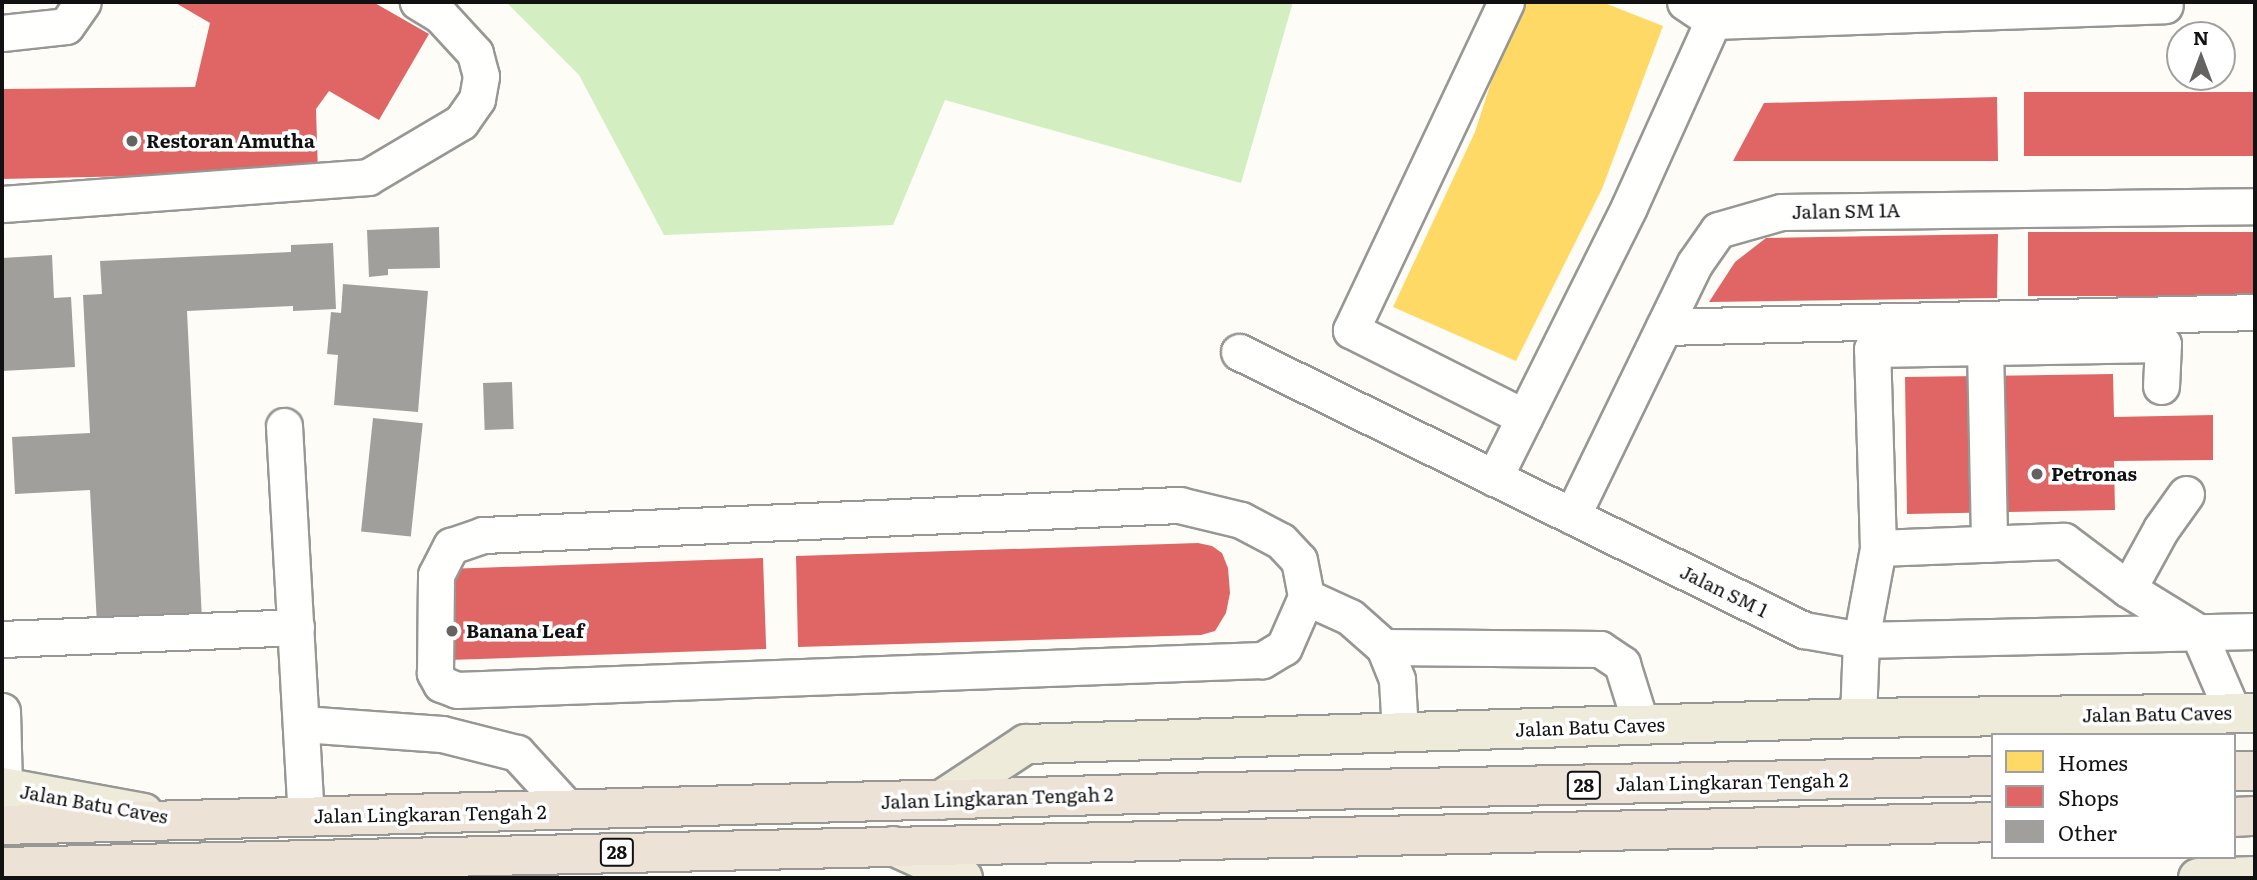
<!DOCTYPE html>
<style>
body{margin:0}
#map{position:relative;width:2257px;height:880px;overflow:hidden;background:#fdfcf7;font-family:Literata,serif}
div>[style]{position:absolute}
.forest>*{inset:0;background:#d3eec1}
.homes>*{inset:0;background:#ffd966}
.shops>*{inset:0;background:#e06666;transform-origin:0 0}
.building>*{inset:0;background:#a19f9c;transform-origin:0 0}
.roads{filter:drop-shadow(2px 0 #979795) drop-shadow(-2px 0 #979795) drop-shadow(0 2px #979795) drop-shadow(0 -2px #979795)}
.minor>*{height:35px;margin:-17.5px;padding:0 17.5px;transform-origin:17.5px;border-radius:17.5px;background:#fffffe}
.major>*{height:38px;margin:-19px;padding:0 19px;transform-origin:19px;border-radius:19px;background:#eeebda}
.highway>*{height:38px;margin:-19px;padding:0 19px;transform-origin:19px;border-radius:19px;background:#ece2d6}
.dots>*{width:19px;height:19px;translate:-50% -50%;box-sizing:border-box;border:4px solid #fff;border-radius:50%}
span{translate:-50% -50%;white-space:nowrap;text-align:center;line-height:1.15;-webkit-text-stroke:7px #fff;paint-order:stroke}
.shield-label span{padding:2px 5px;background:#fff;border:2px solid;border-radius:5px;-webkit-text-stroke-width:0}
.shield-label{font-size:18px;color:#111;font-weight:700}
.poi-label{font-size:19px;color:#111;font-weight:700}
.left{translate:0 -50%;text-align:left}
.street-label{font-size:19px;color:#111}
.frame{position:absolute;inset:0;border:4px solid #111;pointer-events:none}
.legend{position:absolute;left:1991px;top:733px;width:245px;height:126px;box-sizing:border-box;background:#fff;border:2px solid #a0a0a0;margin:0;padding:9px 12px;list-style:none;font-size:21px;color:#111}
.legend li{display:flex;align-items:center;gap:14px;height:35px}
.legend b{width:35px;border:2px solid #a0a0a0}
.north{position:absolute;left:2166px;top:21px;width:70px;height:70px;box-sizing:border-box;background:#fff;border:2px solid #a0a0a0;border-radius:50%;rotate:0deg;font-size:19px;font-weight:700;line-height:28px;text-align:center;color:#111}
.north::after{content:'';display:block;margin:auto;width:24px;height:32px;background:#646362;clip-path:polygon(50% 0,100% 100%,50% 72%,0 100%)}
</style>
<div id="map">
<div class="forest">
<i style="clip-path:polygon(506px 2px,1293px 2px,1241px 183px,945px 100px,893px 225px,664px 235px,579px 75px)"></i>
</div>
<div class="homes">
<i style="clip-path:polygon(1517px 2px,1602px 2px,1663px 26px,1602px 189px,1516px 361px,1393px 307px,1475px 132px)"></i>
</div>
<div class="shops">
<i style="clip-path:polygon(174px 2px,373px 2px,429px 34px,379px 120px,329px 91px,316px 109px,318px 172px,2px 179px,2px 89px,195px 87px,210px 23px)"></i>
<i style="left:2255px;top:92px;width:64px;height:231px;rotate:90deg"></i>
<i style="clip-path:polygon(1997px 97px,1998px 161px,1733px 161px,1764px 103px)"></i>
<i style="left:2255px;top:232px;width:64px;height:227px;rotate:90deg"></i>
<i style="clip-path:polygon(1998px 234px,1997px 298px,1709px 302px,1735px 262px,1766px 238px)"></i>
<i style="clip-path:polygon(2113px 374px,2114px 417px,2213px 415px,2213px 460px,2114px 461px,2115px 510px,1907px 514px,1905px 377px)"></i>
<i style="clip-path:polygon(1198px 543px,1212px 546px,1222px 553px,1228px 568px,1230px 593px,1226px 613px,1215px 631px,1201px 635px,798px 647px,796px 556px)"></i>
<i style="left:763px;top:558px;width:91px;height:318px;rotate:88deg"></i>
</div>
<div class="building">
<i style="clip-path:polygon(439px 227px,440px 268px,388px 269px,388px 275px,369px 277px,367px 230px)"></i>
<i style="clip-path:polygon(333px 243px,336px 309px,293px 311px,293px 306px,187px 311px,202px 620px,97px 625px,90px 490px,15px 494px,12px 437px,90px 433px,83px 295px,102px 294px,100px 261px,291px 252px,291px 245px)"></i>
<i style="clip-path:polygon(52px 255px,54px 298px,71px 297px,75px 367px,2px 371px,2px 258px)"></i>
<i style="clip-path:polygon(343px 284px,428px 291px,418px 412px,334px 405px,338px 355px,327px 354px,331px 312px,341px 313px)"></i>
<i style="left:512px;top:382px;width:47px;height:29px;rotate:88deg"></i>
<i style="left:373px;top:418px;width:50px;height:114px;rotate:6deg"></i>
</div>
<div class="roads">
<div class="minor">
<i style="left:1506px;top:2px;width:363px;rotate:115.3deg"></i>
<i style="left:1351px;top:330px;width:194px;rotate:26.7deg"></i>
<i style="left:1685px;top:2px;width:34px;rotate:34deg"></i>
<i style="left:1713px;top:21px;width:452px;rotate:-2deg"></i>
<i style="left:2px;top:33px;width:64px;rotate:-6.2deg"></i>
<i style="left:66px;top:26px;width:29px;rotate:-55deg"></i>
<i style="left:2px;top:204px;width:367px;rotate:-4.2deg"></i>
<i style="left:368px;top:177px;width:108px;rotate:-30.6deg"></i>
<i style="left:461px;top:122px;width:28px;rotate:-55deg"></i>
<i style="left:477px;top:99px;width:23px;rotate:-80deg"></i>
<i style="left:481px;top:76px;width:24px;rotate:-105deg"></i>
<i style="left:475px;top:53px;width:52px;rotate:-132.6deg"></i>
<i style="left:440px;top:15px;width:26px;rotate:-149deg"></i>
<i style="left:1664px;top:327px;width:591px;rotate:-1.45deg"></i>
<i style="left:1985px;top:347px;width:197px;rotate:88.8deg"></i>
<i style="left:1239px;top:352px;width:630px;rotate:26.2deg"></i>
<i style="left:1804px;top:630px;width:58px;rotate:10deg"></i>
<i style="left:1861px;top:640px;width:394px;rotate:-1.3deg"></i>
<i style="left:284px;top:426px;width:392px;rotate:86.8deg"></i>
<i style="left:1494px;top:478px;width:303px;rotate:-63.5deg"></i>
<i style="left:1629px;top:207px;width:204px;rotate:-65.7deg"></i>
<i style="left:1179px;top:505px;width:64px;rotate:13.6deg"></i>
<i style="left:1241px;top:520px;width:45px;rotate:27.7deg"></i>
<i style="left:1281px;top:541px;width:26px;rotate:47deg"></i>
<i style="left:1299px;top:560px;width:38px;rotate:79deg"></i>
<i style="left:1306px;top:597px;width:55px;rotate:113.7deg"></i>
<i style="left:1284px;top:647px;width:26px;rotate:149deg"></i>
<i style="left:1262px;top:660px;width:806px;rotate:177.87deg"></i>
<i style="left:457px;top:690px;width:17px;rotate:-159deg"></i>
<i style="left:441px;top:684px;width:13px;rotate:-119deg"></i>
<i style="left:435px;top:673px;width:98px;rotate:-89.4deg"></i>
<i style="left:436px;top:575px;width:33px;rotate:-63deg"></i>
<i style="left:451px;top:546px;width:34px;rotate:-19deg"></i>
<i style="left:483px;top:535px;width:697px;rotate:-2.47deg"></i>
<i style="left:1572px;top:516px;width:281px;rotate:-64.1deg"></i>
<i style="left:1695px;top:263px;width:40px;rotate:-55.1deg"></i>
<i style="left:1718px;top:230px;width:66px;rotate:-15.9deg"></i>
<i style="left:1781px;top:212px;width:474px;rotate:-0.7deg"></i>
<i style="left:1878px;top:548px;width:199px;rotate:-91.7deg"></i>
<i style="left:1872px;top:349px;width:291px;rotate:-1deg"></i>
<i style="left:2163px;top:344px;width:42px;rotate:92.7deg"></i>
<i style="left:2128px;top:589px;width:68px;rotate:-61.2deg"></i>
<i style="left:2161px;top:529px;width:43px;rotate:-54.5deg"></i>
<i style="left:1306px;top:597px;width:48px;rotate:24.4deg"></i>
<i style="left:1350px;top:617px;width:45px;rotate:41.4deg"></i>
<i style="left:1384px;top:647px;width:35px;rotate:68deg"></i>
<i style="left:1397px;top:680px;width:52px;rotate:86.7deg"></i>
<i style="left:2px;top:639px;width:294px;rotate:-2.3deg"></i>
<i style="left:1384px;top:647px;width:216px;rotate:0.5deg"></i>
<i style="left:1600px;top:649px;width:27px;rotate:34deg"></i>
<i style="left:1622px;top:664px;width:64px;rotate:72.7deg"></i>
<i style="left:2px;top:711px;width:76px;rotate:88.5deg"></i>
<i style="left:1858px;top:718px;width:78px;rotate:-87.8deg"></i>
<i style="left:1861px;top:640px;width:94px;rotate:-79.5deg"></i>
<i style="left:1878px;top:548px;width:186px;rotate:-2.2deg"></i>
<i style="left:2064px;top:541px;width:80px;rotate:36.9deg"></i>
<i style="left:2128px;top:589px;width:82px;rotate:31.6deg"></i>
<i style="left:2198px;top:632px;width:88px;rotate:66.6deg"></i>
<i style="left:302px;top:724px;width:140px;rotate:4.1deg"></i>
<i style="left:442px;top:734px;width:77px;rotate:14.2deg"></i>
<i style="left:517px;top:753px;width:77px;rotate:47.6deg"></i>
</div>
<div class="major">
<i style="left:2px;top:787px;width:144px;rotate:10.4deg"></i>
<i style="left:941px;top:800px;width:102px;rotate:-33.4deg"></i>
<i style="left:1026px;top:744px;width:832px;rotate:-1.79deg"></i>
<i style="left:1858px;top:718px;width:397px;rotate:-0.7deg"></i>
<i style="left:893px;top:846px;width:77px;rotate:24.6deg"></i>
<i style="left:2198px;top:878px;width:57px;rotate:-2deg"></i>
</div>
<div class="highway">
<i style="left:2234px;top:771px;width:21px"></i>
<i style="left:2234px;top:817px;width:21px;rotate:-3deg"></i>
<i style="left:2px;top:825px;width:1174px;rotate:-1.56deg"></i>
<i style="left:1176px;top:793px;width:817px;rotate:-1.19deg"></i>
<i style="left:2px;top:867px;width:1992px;rotate:-1.29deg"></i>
</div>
</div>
<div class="dots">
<i style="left:132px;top:141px;background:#646362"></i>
<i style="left:2037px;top:474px;background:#646362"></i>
<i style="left:452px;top:631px;background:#646362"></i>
</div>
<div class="shield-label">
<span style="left:1584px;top:785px">28</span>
<span style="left:617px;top:852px">28</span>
</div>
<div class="poi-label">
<span class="left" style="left:146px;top:141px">Restoran Amutha</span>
<span class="left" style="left:2051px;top:474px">Petronas</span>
<span class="left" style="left:466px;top:631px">Banana Leaf</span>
</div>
<div class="street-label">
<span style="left:1846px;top:211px;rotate:-1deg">Jalan SM 1A</span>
<span style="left:1724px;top:591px;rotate:26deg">Jalan SM 1</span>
<span style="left:2157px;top:714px;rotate:-1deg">Jalan Batu Caves</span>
<span style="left:1590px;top:727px;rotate:-2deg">Jalan Batu Caves</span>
<span style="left:1732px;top:782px;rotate:-1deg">Jalan Lingkaran Tengah 2</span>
<span style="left:997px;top:798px;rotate:-2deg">Jalan Lingkaran Tengah 2</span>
<span style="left:94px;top:804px;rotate:10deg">Jalan Batu Caves</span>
<span style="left:430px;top:814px;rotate:-1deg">Jalan Lingkaran Tengah 2</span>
</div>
<div class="frame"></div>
<ul class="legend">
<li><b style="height:19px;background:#ffd966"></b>Homes</li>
<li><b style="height:19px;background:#e06666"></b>Shops</li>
<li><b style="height:19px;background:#a19f9c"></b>Other</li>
</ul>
<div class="north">N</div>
</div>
